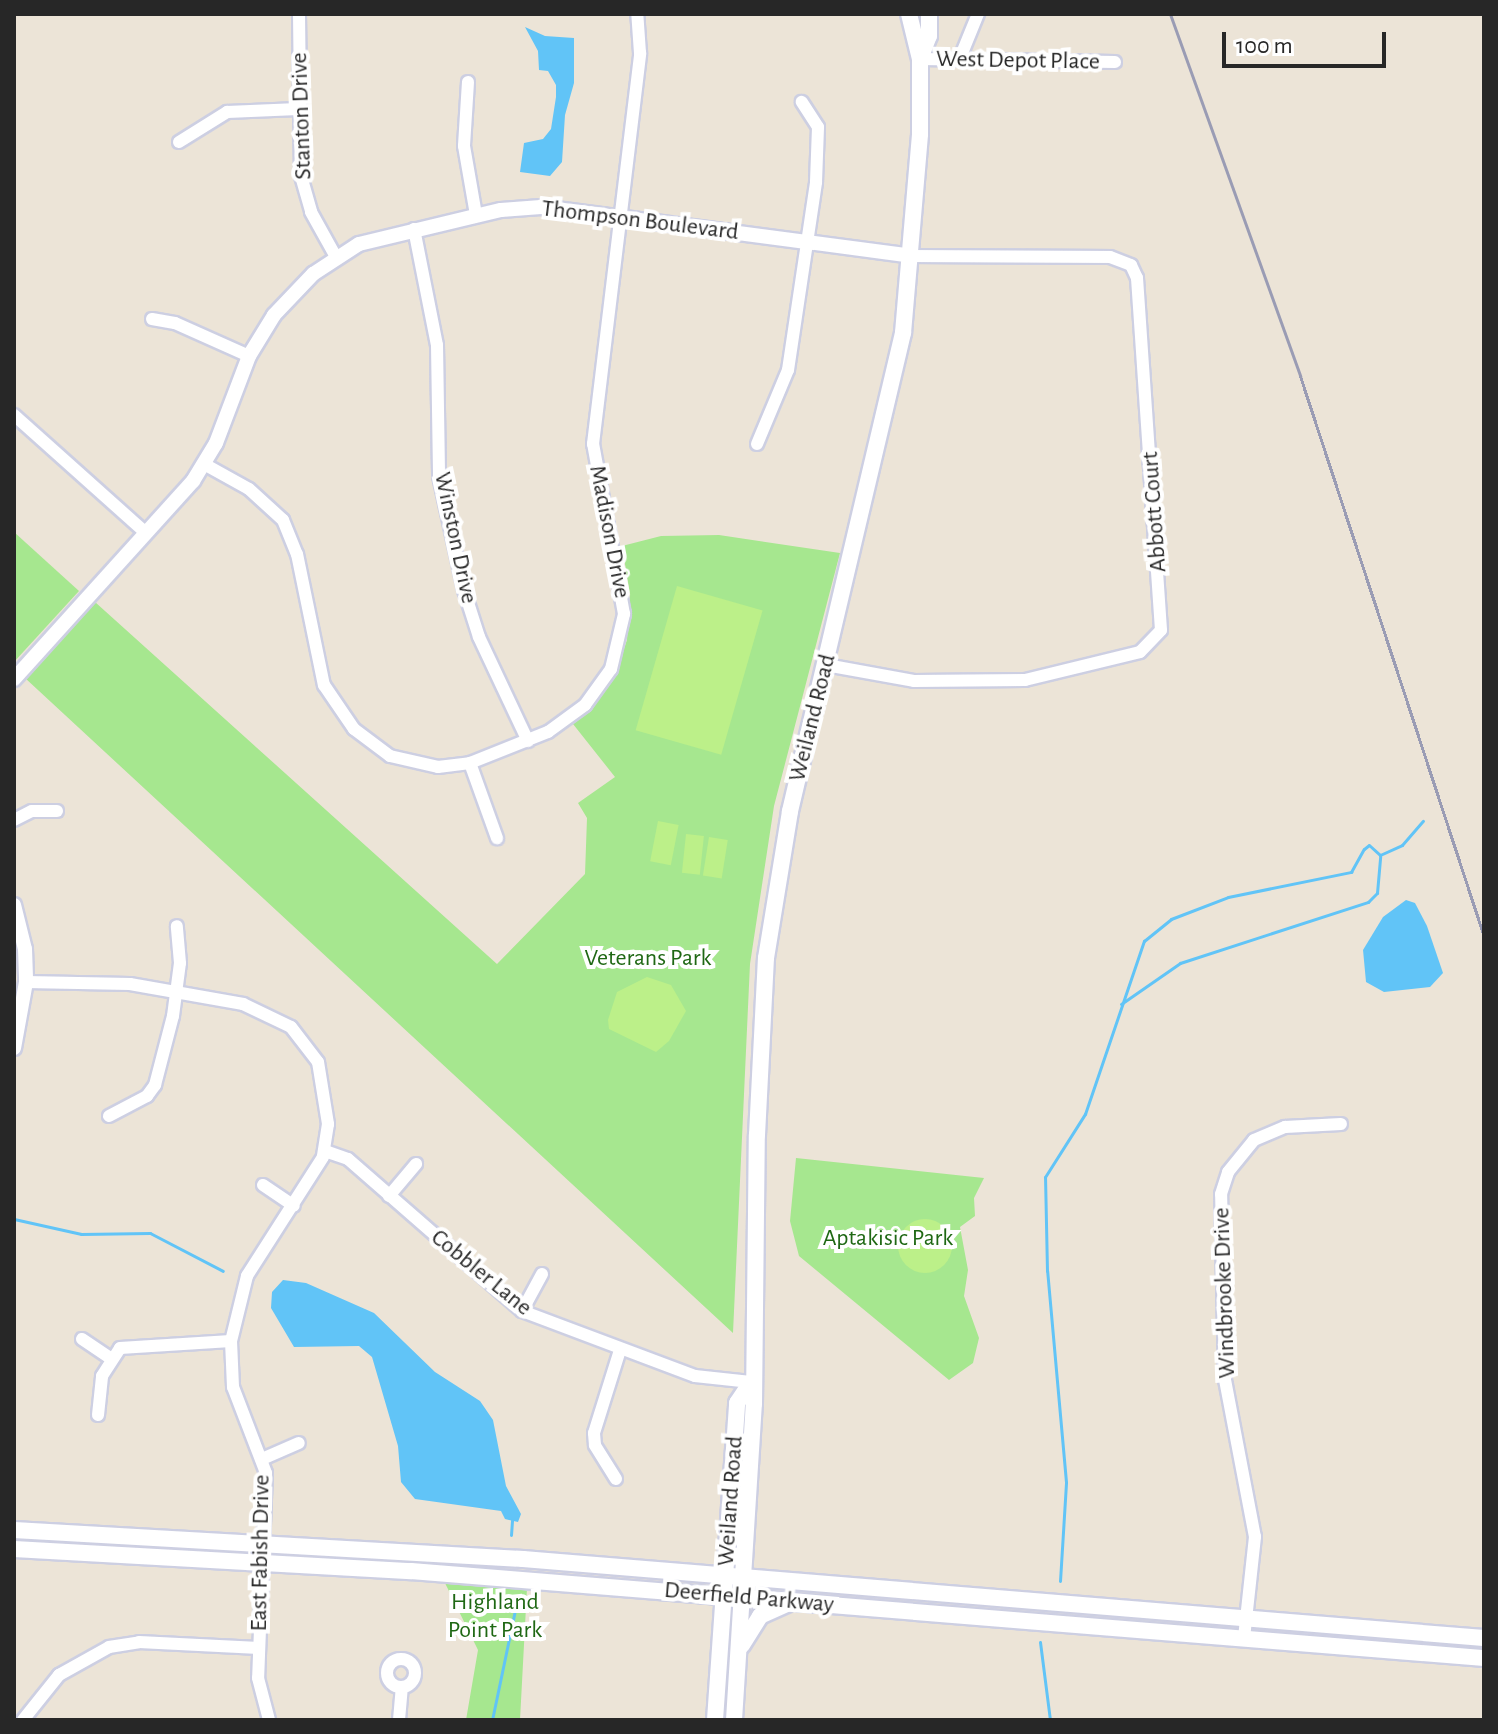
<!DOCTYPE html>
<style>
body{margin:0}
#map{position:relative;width:1498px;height:1734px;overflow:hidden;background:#ece4d7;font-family:"Alegreya Sans",sans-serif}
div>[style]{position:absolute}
.green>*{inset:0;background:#a6e78f}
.pitch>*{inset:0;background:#bcf089;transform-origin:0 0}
.round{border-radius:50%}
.water>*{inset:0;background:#61c4f7}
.stream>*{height:3px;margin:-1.5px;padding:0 1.5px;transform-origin:1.5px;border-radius:1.5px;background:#61c4f7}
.roads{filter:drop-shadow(2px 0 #cdcfe2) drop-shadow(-2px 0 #cdcfe2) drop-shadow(0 2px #cdcfe2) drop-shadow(0 -2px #cdcfe2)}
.minor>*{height:12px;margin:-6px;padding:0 6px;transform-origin:6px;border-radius:6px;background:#fff}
.minor>.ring{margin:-6px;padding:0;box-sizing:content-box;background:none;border:12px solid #fff;border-radius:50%}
.tertiary>*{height:14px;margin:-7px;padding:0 7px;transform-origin:7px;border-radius:7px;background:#fff}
.secondary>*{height:16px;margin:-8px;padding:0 8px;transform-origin:8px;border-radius:8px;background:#fff}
.rail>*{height:3px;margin:-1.5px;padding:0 1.5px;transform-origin:1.5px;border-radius:1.5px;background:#9a9cb4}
span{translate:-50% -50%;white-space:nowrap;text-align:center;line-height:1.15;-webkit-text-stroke:8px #fff;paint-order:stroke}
.street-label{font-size:24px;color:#272727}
.park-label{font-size:24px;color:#1f6814}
.frame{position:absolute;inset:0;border:16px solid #272727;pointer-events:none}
.scale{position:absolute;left:1222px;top:32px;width:164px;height:36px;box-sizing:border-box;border:4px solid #272727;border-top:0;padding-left:10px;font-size:24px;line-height:28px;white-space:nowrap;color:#272727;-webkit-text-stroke:6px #fff;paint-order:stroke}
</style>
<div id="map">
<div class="green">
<i style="clip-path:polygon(14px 532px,79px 591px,14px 662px)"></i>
<i style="clip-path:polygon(719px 535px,840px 553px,774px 806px,750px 964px,733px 1333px,25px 678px,95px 602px,497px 964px,585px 874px,587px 818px,578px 803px,615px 777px,573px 724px,593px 707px,617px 669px,627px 640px,630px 594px,622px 546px,661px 536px)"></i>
<i style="clip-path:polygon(796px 1158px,984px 1178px,974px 1198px,975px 1216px,960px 1227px,968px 1270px,964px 1296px,979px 1338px,973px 1363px,949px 1380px,799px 1256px,790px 1221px)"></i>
<i style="clip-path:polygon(444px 1581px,527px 1588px,520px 1720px,466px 1720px,478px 1650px)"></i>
</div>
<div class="pitch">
<i style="left:677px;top:586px;width:89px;height:150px;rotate:16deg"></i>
<i style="left:658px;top:821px;width:21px;height:41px;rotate:11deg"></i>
<i style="left:686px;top:834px;width:18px;height:39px;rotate:6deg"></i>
<i style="left:709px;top:837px;width:19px;height:39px;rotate:9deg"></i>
<i style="clip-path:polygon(647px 977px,671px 985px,686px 1011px,669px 1041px,656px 1052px,609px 1029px,608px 1020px,617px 992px)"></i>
<i class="round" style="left:898px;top:1219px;width:54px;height:54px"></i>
</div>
<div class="water">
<i style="clip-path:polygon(525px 27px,545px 36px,574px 38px,574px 83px,565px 115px,562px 162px,550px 176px,520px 172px,524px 143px,543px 139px,551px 129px,556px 97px,556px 85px,548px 71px,539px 70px,538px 51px)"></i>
<i style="clip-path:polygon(1406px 900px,1415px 903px,1427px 926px,1443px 973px,1430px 987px,1384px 992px,1366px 982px,1363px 950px,1383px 917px)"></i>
<i style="clip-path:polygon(283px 1280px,306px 1283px,374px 1313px,435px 1372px,480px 1401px,493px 1420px,506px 1486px,521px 1514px,518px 1522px,505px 1519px,501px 1511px,415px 1499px,401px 1482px,398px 1446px,372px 1357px,359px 1346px,294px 1347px,271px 1308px,272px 1292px)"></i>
</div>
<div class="stream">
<i style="left:1121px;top:1004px;width:72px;rotate:-34.8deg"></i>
<i style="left:1180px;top:963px;width:198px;rotate:-18deg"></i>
<i style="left:1368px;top:902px;width:13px;rotate:-45deg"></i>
<i style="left:1377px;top:893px;width:37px;rotate:-85deg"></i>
<i style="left:14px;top:1219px;width:69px;rotate:12.6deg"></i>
<i style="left:81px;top:1234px;width:69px;rotate:-0.8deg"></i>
<i style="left:150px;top:1233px;width:82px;rotate:27.5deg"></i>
<i style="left:511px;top:1535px;width:15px;rotate:-86deg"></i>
<i style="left:1060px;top:1581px;width:99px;rotate:-86.5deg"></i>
<i style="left:1066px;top:1482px;width:212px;rotate:-95.1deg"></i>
<i style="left:1047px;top:1271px;width:94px;rotate:-91.2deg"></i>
<i style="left:1045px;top:1177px;width:75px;rotate:-57.6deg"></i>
<i style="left:1085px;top:1114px;width:183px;rotate:-71.2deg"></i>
<i style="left:1144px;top:941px;width:35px;rotate:-39deg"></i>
<i style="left:1171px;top:919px;width:61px;rotate:-21.1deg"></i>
<i style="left:1228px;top:897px;width:126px;rotate:-11.5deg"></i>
<i style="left:1351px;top:872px;width:26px;rotate:-61deg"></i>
<i style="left:1364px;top:849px;width:6px;rotate:-39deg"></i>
<i style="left:1369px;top:845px;width:15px;rotate:42deg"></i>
<i style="left:1380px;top:855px;width:24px;rotate:-24deg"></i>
<i style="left:1402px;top:845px;width:32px;rotate:-49deg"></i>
<i style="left:1040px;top:1642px;width:79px;rotate:82.7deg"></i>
<i style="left:492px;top:1720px;width:117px;rotate:-78.2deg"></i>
</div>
<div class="roads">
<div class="minor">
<i style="left:299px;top:14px;width:162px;rotate:89.3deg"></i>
<i style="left:301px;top:176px;width:37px;rotate:74deg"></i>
<i style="left:311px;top:212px;width:51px;rotate:60.9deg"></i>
<i style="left:960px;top:58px;width:48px;rotate:-67.8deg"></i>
<i style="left:920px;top:59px;width:195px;rotate:0.9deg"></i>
<i style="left:468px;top:82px;width:64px;rotate:93.6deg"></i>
<i style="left:464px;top:146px;width:70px;rotate:80.1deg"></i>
<i style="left:179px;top:142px;width:57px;rotate:-32deg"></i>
<i style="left:227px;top:112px;width:71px;rotate:-2.4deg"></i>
<i style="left:414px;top:229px;width:118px;rotate:78.8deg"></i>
<i style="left:437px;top:345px;width:131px;rotate:89.1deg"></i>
<i style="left:439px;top:476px;width:117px;rotate:77.6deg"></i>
<i style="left:464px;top:590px;width:49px;rotate:72.3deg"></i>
<i style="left:479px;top:637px;width:115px;rotate:64.8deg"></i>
<i style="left:152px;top:319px;width:23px;rotate:10deg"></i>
<i style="left:175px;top:323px;width:81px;rotate:24deg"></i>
<i style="left:14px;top:415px;width:177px;rotate:41.8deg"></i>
<i style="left:757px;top:444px;width:80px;rotate:-67.3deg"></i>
<i style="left:788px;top:370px;width:190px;rotate:-81.5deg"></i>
<i style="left:816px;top:182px;width:55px;rotate:-87.9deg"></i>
<i style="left:818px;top:127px;width:30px;rotate:-123deg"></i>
<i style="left:204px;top:464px;width:51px;rotate:29.1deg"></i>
<i style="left:249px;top:489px;width:46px;rotate:42.4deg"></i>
<i style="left:283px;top:520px;width:37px;rotate:68deg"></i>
<i style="left:297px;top:554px;width:134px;rotate:78.4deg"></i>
<i style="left:324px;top:685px;width:53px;rotate:55.7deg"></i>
<i style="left:354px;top:729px;width:45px;rotate:36.9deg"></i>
<i style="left:390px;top:756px;width:49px;rotate:12.9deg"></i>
<i style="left:438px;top:767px;width:32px;rotate:-7deg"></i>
<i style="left:470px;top:763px;width:84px;rotate:-21.7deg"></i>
<i style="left:548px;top:732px;width:46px;rotate:-36.1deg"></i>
<i style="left:585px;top:705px;width:44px;rotate:-54.2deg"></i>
<i style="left:611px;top:669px;width:57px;rotate:-76.7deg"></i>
<i style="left:624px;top:614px;width:173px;rotate:-100.3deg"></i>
<i style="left:593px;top:444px;width:394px;rotate:-83.1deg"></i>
<i style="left:640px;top:53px;width:39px;rotate:-94deg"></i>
<i style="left:826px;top:665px;width:89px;rotate:10.3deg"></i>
<i style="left:914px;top:681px;width:111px;rotate:-0.5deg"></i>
<i style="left:1025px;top:680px;width:118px;rotate:-13.7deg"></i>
<i style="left:1140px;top:652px;width:30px;rotate:-46deg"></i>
<i style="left:1161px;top:630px;width:353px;rotate:-93.9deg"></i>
<i style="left:1137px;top:278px;width:14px;rotate:-115deg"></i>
<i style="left:1131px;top:265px;width:22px;rotate:-159deg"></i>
<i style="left:1110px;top:257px;width:197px;rotate:-179.7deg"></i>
<i style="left:470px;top:763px;width:80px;rotate:70.2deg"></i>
<i style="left:14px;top:820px;width:20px;rotate:-27deg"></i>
<i style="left:32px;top:811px;width:25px"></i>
<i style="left:26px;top:982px;width:104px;rotate:1.1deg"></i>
<i style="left:130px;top:984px;width:115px;rotate:10deg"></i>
<i style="left:243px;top:1004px;width:53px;rotate:25.6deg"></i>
<i style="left:291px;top:1027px;width:44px;rotate:52.4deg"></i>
<i style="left:318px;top:1062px;width:63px;rotate:80.8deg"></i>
<i style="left:328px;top:1124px;width:33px;rotate:99deg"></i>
<i style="left:323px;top:1157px;width:141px;rotate:122.6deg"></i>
<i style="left:247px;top:1276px;width:67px;rotate:103.8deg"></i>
<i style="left:231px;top:1341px;width:46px;rotate:87.5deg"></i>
<i style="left:233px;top:1387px;width:92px;rotate:69deg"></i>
<i style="left:266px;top:1473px;width:205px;rotate:92.2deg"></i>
<i style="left:258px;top:1678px;width:43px;rotate:75.3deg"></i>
<i style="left:109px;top:1116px;width:43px;rotate:-27.8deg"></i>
<i style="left:147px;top:1096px;width:14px;rotate:-54deg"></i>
<i style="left:155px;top:1085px;width:71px;rotate:-75.4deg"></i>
<i style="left:173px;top:1016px;width:53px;rotate:-82.5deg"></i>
<i style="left:180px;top:963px;width:37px;rotate:-95deg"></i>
<i style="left:325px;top:1151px;width:24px;rotate:19deg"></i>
<i style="left:348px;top:1159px;width:231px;rotate:41.1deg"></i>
<i style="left:522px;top:1311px;width:185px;rotate:20.6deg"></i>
<i style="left:695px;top:1376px;width:56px;rotate:6.1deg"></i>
<i style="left:263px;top:1185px;width:37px;rotate:34deg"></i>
<i style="left:389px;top:1196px;width:42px;rotate:-49.8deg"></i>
<i style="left:522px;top:1311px;width:42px;rotate:-61.6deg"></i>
<i style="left:82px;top:1339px;width:34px;rotate:34deg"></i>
<i style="left:98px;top:1415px;width:39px;rotate:-84deg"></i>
<i style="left:102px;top:1376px;width:33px;rotate:-57deg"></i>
<i style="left:120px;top:1348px;width:111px;rotate:-3.6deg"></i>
<i style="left:262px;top:1459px;width:40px;rotate:-23.4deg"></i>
<i style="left:616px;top:1479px;width:40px;rotate:-122deg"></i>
<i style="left:595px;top:1445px;width:12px;rotate:-95deg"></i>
<i style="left:594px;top:1433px;width:87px;rotate:-72.6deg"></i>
<i style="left:1244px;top:1638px;width:102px;rotate:-83.8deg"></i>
<i style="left:1255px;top:1537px;width:161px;rotate:-100.8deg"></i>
<i style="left:1225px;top:1379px;width:185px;rotate:-91.2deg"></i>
<i style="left:1221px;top:1194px;width:23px;rotate:-72deg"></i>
<i style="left:1228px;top:1172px;width:41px;rotate:-50.9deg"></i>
<i style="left:1254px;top:1140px;width:34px;rotate:-23deg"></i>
<i style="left:1285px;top:1127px;width:56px;rotate:-3.1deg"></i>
<i class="ring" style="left:387px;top:1659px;width:16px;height:16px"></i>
<i style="left:23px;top:1720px;width:58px;rotate:-51.3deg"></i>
<i style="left:59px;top:1675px;width:57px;rotate:-29.2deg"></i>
<i style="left:109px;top:1647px;width:30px;rotate:-9deg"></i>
<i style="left:139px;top:1642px;width:120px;rotate:2.9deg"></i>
<i style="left:399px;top:1720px;width:32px;rotate:-85deg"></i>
</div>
<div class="tertiary">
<i style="left:14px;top:679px;width:267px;rotate:-47.9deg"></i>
<i style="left:193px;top:481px;width:44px;rotate:-58.8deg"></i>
<i style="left:216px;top:443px;width:93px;rotate:-69.2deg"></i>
<i style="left:249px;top:356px;width:48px;rotate:-58.6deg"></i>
<i style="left:274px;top:315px;width:57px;rotate:-46.4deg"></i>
<i style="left:313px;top:274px;width:55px;rotate:-33.1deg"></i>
<i style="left:359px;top:244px;width:146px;rotate:-13.5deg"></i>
<i style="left:501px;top:210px;width:40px;rotate:-4.3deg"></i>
<i style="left:541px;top:207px;width:375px;rotate:7.5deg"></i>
<i style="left:14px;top:905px;width:45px;rotate:76deg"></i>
<i style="left:25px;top:949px;width:33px;rotate:88deg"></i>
<i style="left:26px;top:982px;width:67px;rotate:100.3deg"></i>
</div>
<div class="secondary">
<i style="left:920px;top:59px;width:25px;rotate:-69deg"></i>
<i style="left:929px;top:36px;width:22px;rotate:-90deg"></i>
<i style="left:14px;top:1530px;width:510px;rotate:3.26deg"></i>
<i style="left:523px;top:1559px;width:964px;rotate:4.7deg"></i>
<i style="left:14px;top:1549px;width:398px;rotate:3.2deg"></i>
<i style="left:411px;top:1571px;width:1077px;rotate:4.64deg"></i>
<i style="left:742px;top:1645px;width:34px;rotate:-58deg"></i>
<i style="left:760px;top:1616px;width:30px;rotate:-24deg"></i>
<i style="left:715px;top:1720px;width:318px;rotate:-86deg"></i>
<i style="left:737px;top:1403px;width:25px;rotate:-56deg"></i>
<i style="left:734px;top:1720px;width:317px;rotate:-86.4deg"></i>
<i style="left:754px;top:1404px;width:269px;rotate:-89.4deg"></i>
<i style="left:757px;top:1135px;width:177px;rotate:-87.1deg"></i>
<i style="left:766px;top:958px;width:149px;rotate:-80.7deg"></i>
<i style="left:790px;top:811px;width:491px;rotate:-76.7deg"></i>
<i style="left:903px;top:333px;width:200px;rotate:-85.1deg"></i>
<i style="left:920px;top:134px;width:75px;rotate:-90deg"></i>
<i style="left:920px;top:59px;width:46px;rotate:-103.7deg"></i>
</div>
</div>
<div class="rail">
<i style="left:1170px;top:14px;width:385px;rotate:70.2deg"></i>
<i style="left:1300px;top:376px;width:590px;rotate:71.84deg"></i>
</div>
<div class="street-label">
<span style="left:1018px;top:61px;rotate:1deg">West Depot Place</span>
<span style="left:302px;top:116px;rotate:-92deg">Stanton Drive</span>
<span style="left:640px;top:221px;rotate:7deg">Thompson Boulevard</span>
<span style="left:1155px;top:512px;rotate:-94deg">Abbott Court</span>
<span style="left:609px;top:532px;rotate:79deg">Madison Drive</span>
<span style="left:455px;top:538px;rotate:78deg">Winston Drive</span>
<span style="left:813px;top:718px;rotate:-76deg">Weiland Road</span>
<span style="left:481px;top:1273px;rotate:39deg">Cobbler Lane</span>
<span style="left:1225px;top:1293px;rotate:-92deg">Windbrooke Drive</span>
<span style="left:731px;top:1501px;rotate:-86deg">Weiland Road</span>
<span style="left:261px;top:1553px;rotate:-89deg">East Fabish Drive</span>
<span style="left:749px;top:1598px;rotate:5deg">Deerfield Parkway</span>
</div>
<div class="park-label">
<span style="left:648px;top:959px">Veterans Park</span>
<span style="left:888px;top:1239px">Aptakisic Park</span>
<span style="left:495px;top:1617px">Highland<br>Point Park</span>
</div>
<div class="frame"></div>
<div class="scale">100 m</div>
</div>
